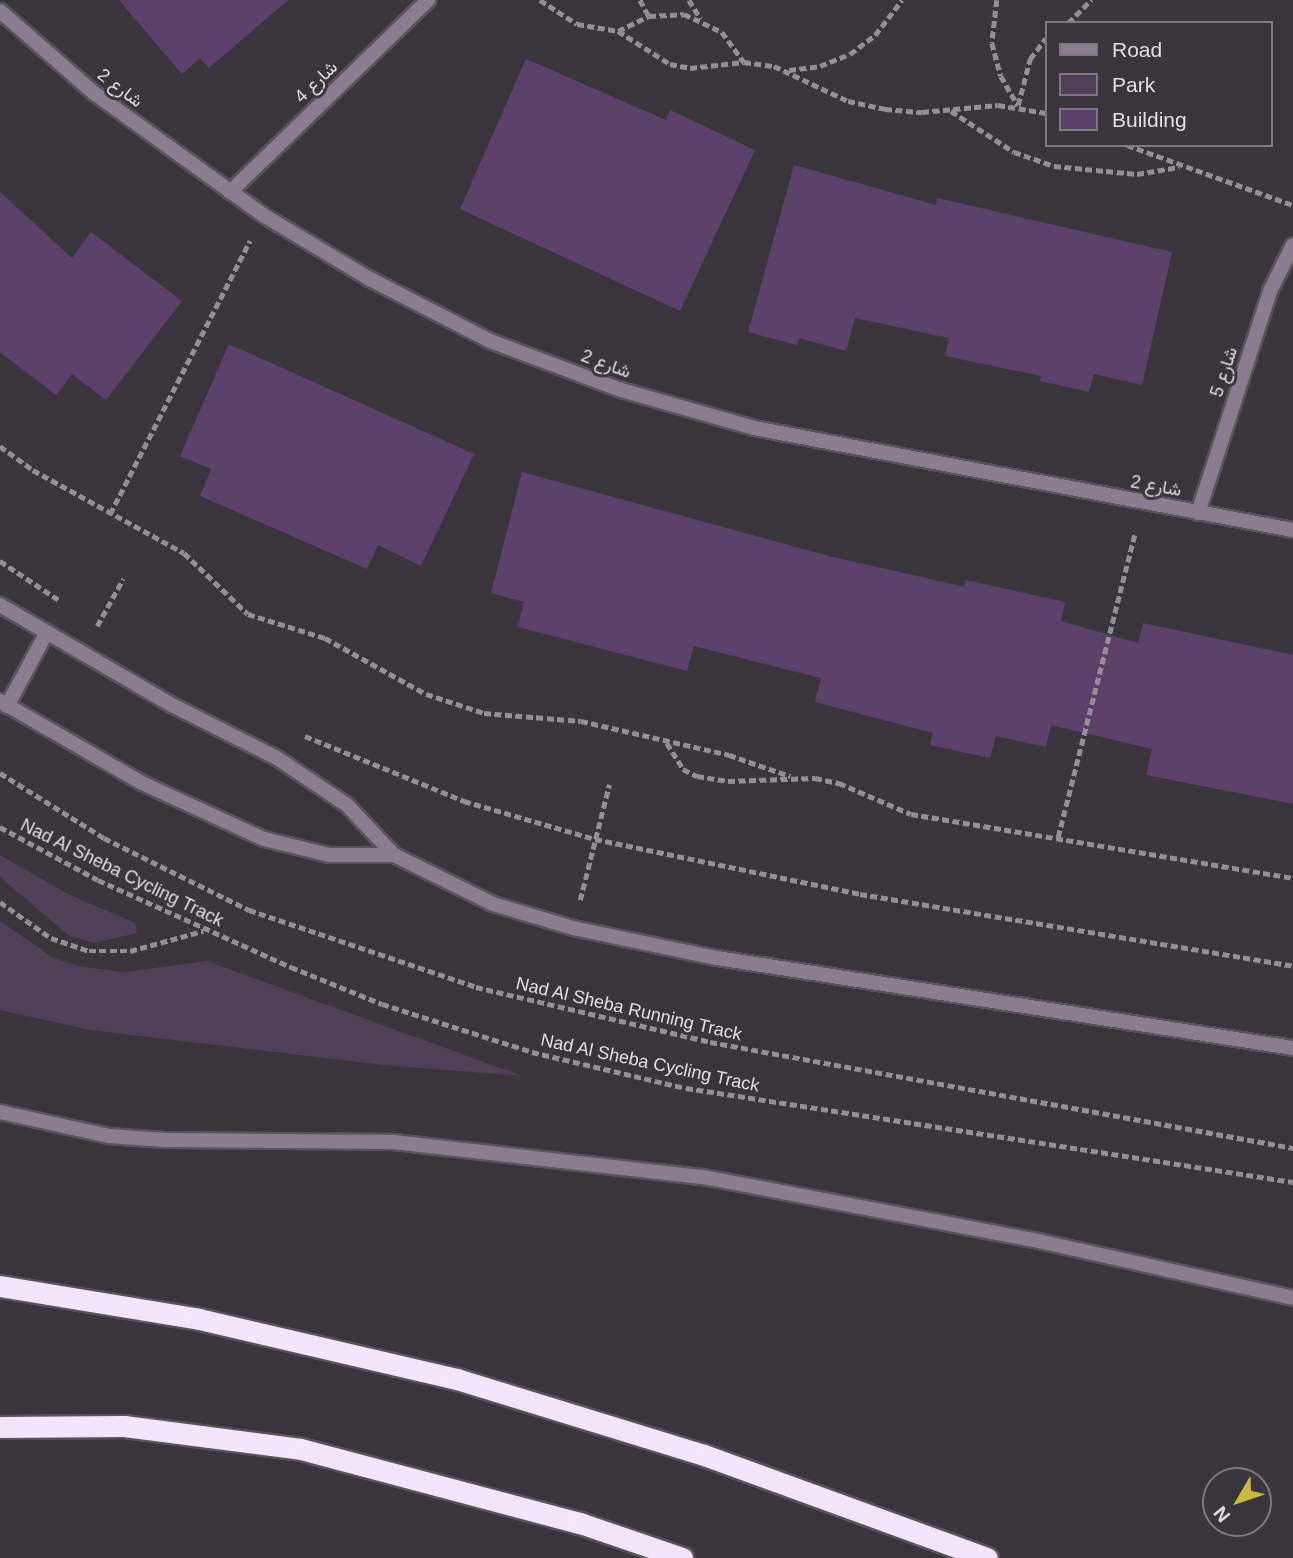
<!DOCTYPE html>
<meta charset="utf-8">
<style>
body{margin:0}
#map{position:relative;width:1293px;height:1558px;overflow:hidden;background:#3a343d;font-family:Helvetica,Vazirmatn,sans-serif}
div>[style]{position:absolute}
.green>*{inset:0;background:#4f4058}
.building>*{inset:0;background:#5b4169}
.path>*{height:4.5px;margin-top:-2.25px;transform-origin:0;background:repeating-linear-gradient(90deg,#938f96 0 7px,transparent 0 10.5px)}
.roads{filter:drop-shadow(2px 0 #58535b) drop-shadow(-2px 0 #58535b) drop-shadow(0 2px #58535b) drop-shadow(0 -2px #58535b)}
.lane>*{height:14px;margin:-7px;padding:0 7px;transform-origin:7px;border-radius:7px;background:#8a7d90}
.street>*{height:14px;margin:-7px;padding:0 7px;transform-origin:7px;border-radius:7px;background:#8a7d90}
.highway>*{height:21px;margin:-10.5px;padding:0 10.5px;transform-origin:10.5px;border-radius:10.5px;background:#f3e6fa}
span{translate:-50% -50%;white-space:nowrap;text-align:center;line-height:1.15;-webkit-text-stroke:6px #3a343d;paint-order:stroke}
.street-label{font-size:18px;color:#e1dee3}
.legend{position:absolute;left:1045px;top:21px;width:228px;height:126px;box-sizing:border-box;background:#3a343d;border:2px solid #7d787f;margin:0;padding:9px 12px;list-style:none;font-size:21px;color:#e1dee3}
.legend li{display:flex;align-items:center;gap:14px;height:35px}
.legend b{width:35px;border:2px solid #7d787f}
.north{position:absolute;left:1202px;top:1467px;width:70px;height:70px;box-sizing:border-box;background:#3a343d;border:2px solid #7d787f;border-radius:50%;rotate:231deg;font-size:19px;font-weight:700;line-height:28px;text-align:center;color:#e1dee3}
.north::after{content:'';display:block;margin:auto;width:24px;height:32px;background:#c7bb3b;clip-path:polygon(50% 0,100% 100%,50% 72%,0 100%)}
</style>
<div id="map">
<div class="green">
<i style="clip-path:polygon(0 855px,68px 894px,135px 923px,137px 933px,94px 943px,69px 936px,0 877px)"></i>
<i style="clip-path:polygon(0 921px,52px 957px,77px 966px,124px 972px,207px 961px,522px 1076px,384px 1065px,90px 1030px,0 1010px)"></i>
</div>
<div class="building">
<i style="clip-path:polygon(119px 0,288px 0,209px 68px,200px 58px,182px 74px)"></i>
<i style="clip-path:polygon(526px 59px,666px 120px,670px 110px,755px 150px,680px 311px,460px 209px)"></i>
<i style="clip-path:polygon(794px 165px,936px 205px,937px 198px,1172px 252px,1142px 385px,1094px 374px,1089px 392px,1040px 381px,1041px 376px,945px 356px,949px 338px,855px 318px,846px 351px,799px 338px,797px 345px,748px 332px)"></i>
<i style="clip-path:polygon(0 192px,72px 258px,91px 232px,182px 301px,106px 400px,72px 374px,56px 395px,0 352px)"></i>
<i style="clip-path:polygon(229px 344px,474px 454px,421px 566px,378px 545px,367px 569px,200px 496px,211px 469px,180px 456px)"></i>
<i style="clip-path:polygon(522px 472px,829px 556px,965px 587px,966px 580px,1065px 602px,1061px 621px,1138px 643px,1143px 623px,1293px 655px,1293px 804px,1146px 775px,1152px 749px,1051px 725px,1046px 747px,996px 736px,990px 758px,930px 745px,933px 733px,815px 702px,821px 678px,694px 646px,687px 671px,518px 627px,524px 602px,491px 593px)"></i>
</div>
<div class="path">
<i style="left:540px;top:0;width:44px;rotate:33deg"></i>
<i style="left:577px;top:24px;width:42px;rotate:9.7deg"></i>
<i style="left:618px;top:31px;width:62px;rotate:32.4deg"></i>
<i style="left:670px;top:64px;width:20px;rotate:11deg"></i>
<i style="left:690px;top:68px;width:54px;rotate:-6.3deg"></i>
<i style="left:744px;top:62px;width:30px;rotate:8deg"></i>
<i style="left:774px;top:66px;width:82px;rotate:25.3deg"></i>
<i style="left:848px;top:101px;width:38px;rotate:12deg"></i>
<i style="left:885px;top:109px;width:37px;rotate:5deg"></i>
<i style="left:922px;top:112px;width:76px;rotate:-5.3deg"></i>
<i style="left:998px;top:105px;width:49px;rotate:9.5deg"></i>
<i style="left:640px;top:0;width:18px;rotate:61deg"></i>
<i style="left:689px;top:0;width:22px;rotate:58deg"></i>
<i style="left:997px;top:0;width:43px;rotate:96.6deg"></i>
<i style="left:992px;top:43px;width:34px;rotate:75deg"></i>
<i style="left:1001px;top:76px;width:34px;rotate:60deg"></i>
<i style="left:1068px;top:23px;width:33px;rotate:-45deg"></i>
<i style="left:618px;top:31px;width:34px;rotate:-26deg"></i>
<i style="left:649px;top:16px;width:35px;rotate:-3deg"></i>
<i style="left:684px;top:14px;width:42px;rotate:25.3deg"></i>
<i style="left:722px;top:32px;width:37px;rotate:54deg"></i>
<i style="left:789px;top:70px;width:31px;rotate:-7deg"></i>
<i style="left:820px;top:66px;width:32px;rotate:-22deg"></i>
<i style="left:850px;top:54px;width:31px;rotate:-37deg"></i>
<i style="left:875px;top:35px;width:44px;rotate:-52.4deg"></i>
<i style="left:1018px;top:105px;width:48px;rotate:-75.4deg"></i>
<i style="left:1030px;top:59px;width:26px;rotate:-53deg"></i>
<i style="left:951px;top:111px;width:75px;rotate:33.1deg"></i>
<i style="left:1014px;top:152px;width:42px;rotate:19.3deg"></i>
<i style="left:1054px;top:166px;width:83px;rotate:5.5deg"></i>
<i style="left:1137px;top:174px;width:43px;rotate:-9.5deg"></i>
<i style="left:1127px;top:145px;width:177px;rotate:19.9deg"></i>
<i style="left:0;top:446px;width:41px;rotate:36deg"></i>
<i style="left:33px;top:470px;width:172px;rotate:28.8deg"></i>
<i style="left:184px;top:553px;width:88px;rotate:43.6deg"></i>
<i style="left:248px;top:614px;width:81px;rotate:17.3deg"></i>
<i style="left:325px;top:638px;width:115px;rotate:29deg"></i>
<i style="left:426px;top:694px;width:61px;rotate:18.1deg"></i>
<i style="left:484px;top:713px;width:97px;rotate:4.7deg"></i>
<i style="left:581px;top:721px;width:152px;rotate:12.9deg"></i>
<i style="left:729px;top:755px;width:65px;rotate:19deg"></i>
<i style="left:110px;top:514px;width:307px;rotate:-62.9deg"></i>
<i style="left:0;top:561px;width:71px;rotate:33.5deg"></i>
<i style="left:97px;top:626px;width:54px;rotate:-61deg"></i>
<i style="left:305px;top:736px;width:172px;rotate:22.2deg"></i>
<i style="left:464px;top:801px;width:136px;rotate:16.2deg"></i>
<i style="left:595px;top:839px;width:271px;rotate:11.7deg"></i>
<i style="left:860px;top:894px;width:439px;rotate:9.4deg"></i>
<i style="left:667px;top:743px;width:31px;rotate:58deg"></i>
<i style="left:683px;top:769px;width:16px;rotate:27deg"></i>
<i style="left:697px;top:776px;width:31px;rotate:9deg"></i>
<i style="left:728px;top:781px;width:87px;rotate:-2deg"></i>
<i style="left:815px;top:778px;width:25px;rotate:12deg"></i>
<i style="left:839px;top:783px;width:78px;rotate:23.3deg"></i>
<i style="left:911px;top:814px;width:387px;rotate:9.5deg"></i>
<i style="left:0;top:773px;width:123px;rotate:32deg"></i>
<i style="left:104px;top:838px;width:162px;rotate:26.4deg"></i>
<i style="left:249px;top:910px;width:240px;rotate:18.7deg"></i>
<i style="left:476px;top:987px;width:240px;rotate:13.2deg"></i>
<i style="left:710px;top:1042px;width:593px;rotate:10.3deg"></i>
<i style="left:0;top:827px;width:111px;rotate:28.4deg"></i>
<i style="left:98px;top:880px;width:212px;rotate:24.3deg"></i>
<i style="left:291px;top:967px;width:98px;rotate:22.1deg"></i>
<i style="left:382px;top:1004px;width:157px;rotate:17.7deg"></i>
<i style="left:532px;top:1052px;width:158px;rotate:13.2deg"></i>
<i style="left:686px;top:1088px;width:614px;rotate:8.8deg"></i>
<i style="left:1058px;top:837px;width:315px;rotate:-75.8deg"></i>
<i style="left:580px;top:900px;width:119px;rotate:-75.8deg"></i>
<i style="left:0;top:902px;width:62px;rotate:35.2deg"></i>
<i style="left:51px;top:938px;width:40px;rotate:18.9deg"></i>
<i style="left:89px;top:951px;width:41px"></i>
<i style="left:130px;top:951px;width:76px;rotate:-15.3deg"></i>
</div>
<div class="roads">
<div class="lane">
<i style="left:0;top:1112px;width:112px;rotate:12.4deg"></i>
<i style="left:109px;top:1136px;width:56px;rotate:4.1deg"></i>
<i style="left:165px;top:1140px;width:229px;rotate:0.5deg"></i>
<i style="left:394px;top:1142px;width:311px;rotate:6.5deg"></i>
<i style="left:703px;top:1177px;width:346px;rotate:10.8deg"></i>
<i style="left:1043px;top:1242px;width:256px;rotate:12.6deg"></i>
</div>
<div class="street">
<i style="left:0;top:11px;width:125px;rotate:41.1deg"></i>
<i style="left:94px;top:93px;width:208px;rotate:35.8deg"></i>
<i style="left:263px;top:215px;width:125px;rotate:30.9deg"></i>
<i style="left:370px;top:279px;width:135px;rotate:27.3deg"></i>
<i style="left:490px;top:341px;width:140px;rotate:20.5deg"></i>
<i style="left:621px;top:390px;width:138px;rotate:15.9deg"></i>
<i style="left:754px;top:428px;width:549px;rotate:10.72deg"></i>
<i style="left:230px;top:192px;width:276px;rotate:-44.1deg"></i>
<i style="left:1198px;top:513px;width:233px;rotate:-72deg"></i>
<i style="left:1270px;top:291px;width:51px;rotate:-63.4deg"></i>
<i style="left:0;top:605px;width:199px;rotate:30.2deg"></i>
<i style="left:172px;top:705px;width:118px;rotate:26.8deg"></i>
<i style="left:277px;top:758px;width:84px;rotate:33.9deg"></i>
<i style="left:347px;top:805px;width:69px;rotate:46.8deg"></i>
<i style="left:394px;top:855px;width:110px;rotate:26.3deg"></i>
<i style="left:493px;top:904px;width:84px;rotate:16.7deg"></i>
<i style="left:573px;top:928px;width:147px;rotate:11.8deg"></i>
<i style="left:717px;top:958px;width:583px;rotate:8.88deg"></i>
<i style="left:0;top:701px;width:164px;rotate:30deg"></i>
<i style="left:142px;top:783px;width:134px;rotate:24.7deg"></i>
<i style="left:264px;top:839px;width:67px;rotate:13.8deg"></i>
<i style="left:329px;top:855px;width:65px"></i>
<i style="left:7px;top:706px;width:82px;rotate:-61.6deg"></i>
</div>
<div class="highway">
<i style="left:0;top:1286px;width:202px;rotate:9.4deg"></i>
<i style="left:199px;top:1319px;width:265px;rotate:13.1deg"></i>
<i style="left:457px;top:1379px;width:258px;rotate:17.1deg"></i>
<i style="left:704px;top:1455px;width:301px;rotate:20deg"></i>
<i style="left:0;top:1427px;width:124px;rotate:-0.5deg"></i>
<i style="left:124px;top:1426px;width:178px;rotate:7.4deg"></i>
<i style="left:301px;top:1449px;width:289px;rotate:14.9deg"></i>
<i style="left:580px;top:1523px;width:108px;rotate:18.9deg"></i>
</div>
</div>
<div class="street-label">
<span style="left:316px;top:82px;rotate:-44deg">شارع 4</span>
<span style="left:120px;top:88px;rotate:37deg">شارع 2</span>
<span style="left:606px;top:364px;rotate:20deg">شارع 2</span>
<span style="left:1224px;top:372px;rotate:-72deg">شارع 5</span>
<span style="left:1156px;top:486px;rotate:10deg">شارع 2</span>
<span style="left:122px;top:873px;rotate:26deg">Nad Al Sheba Cycling Track</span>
<span style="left:629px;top:1009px;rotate:13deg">Nad Al Sheba Running Track</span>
<span style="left:650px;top:1063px;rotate:12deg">Nad Al Sheba Cycling Track</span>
</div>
<ul class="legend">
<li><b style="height:9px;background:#8a7d90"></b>Road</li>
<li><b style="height:19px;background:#4f4058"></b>Park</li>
<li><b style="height:19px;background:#5b4169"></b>Building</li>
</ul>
<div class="north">N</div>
</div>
